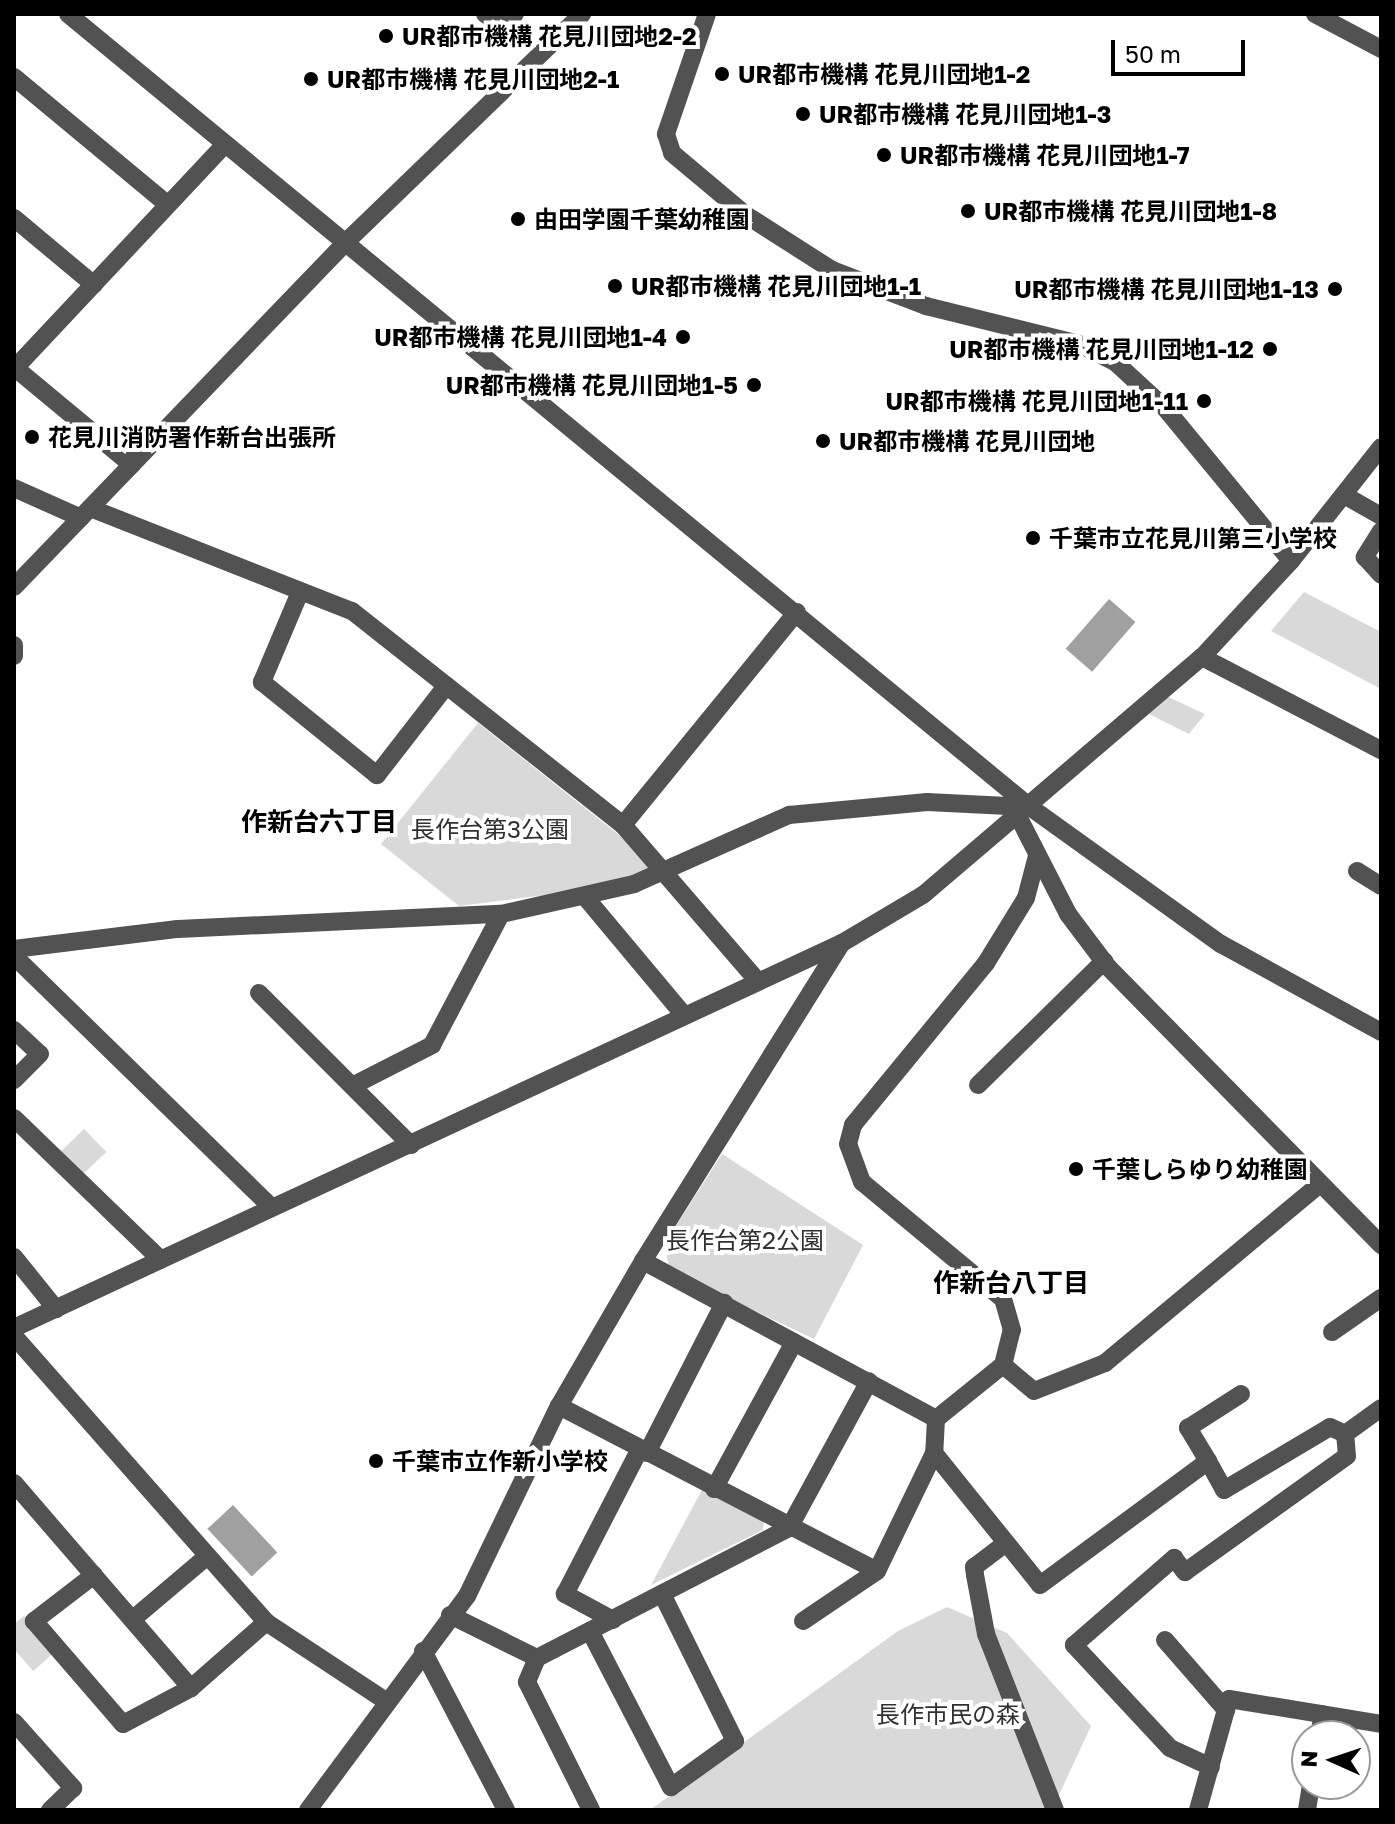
<!DOCTYPE html>
<meta charset="utf-8">
<style>
body{margin:0}
#map{position:relative;width:1395px;height:1824px;overflow:hidden;background:#fff;font-family:"Golos Text","Noto Sans JP",sans-serif}
div>[style]{position:absolute}
.green>*{inset:0;background:#d9d9d9;transform-origin:0 0}
.water>*{inset:0;background:#a0a0a0;transform-origin:0 0}
.minor>*{height:18px;margin:-9px;padding:0 9px;transform-origin:9px;border-radius:9px;background:#525252}
.dots>*{width:22px;height:22px;translate:-50% -50%;box-sizing:border-box;border:4px solid #fff;border-radius:50%}
span{translate:-50% -50%;white-space:nowrap;text-align:center;line-height:1.15;-webkit-text-stroke:8px #fff;paint-order:stroke}
.poi-label{font-size:24px;color:#000;font-weight:700}
.left{translate:0 -50%;text-align:left}
.right{translate:-100% -50%;text-align:right}
.park-label{font-size:24px;color:#303030}
.neighbourhood-label{font-size:26px;color:#000;font-weight:700}
.frame{position:absolute;inset:0;border:16px solid #000;pointer-events:none}
.north{position:absolute;left:1291px;top:1720px;width:80px;height:80px;box-sizing:border-box;background:#fff;border:2px solid #999;border-radius:50%;rotate:273deg;font-size:22px;font-weight:700;line-height:32px;text-align:center;color:#000}
.north::after{content:'';display:block;margin:auto;width:28px;height:36px;background:#000;clip-path:polygon(50% 0,100% 100%,50% 72%,0 100%)}
.scale{position:absolute;left:1111px;top:40px;width:134px;height:36px;box-sizing:border-box;border:4px solid #000;border-top:0;padding-left:10px;font-size:24px;line-height:28px;white-space:nowrap;color:#000;-webkit-text-stroke:6px #fff;paint-order:stroke}
</style>
<div id="map">
<div class="green">
<i style="clip-path:polygon(1304px 592px,1381px 632px,1381px 689px,1271px 631px)"></i>
<i style="clip-path:polygon(1166px 696px,1205px 714px,1189px 734px,1147px 713px)"></i>
<i style="clip-path:polygon(478px 723px,653px 862px,653px 869px,578px 891px,459px 906px,381px 844px)"></i>
<i style="left:84px;top:1129px;width:32px;height:33px;rotate:46deg"></i>
<i style="clip-path:polygon(722px 1154px,863px 1245px,814px 1339px,669px 1270px,665px 1243px)"></i>
<i style="clip-path:polygon(703px 1488px,764px 1521px,763px 1530px,651px 1585px)"></i>
<i style="clip-path:polygon(947px 1607px,1007px 1633px,1091px 1726px,1052px 1810px,650px 1810px,898px 1631px)"></i>
<i style="clip-path:polygon(24px 1616px,55px 1652px,33px 1671px,14px 1649px,14px 1624px)"></i>
</div>
<div class="water">
<i style="left:1109px;top:599px;width:35px;height:66px;rotate:41deg"></i>
<i style="left:233px;top:1505px;width:65px;height:35px;rotate:47deg"></i>
</div>
<div class="minor">
<i style="left:68px;top:14px;width:1247px;rotate:39.5deg"></i>
<i style="left:1030px;top:807px;width:235px;rotate:35.7deg"></i>
<i style="left:1221px;top:944px;width:183px;rotate:28.8deg"></i>
<i style="left:485px;top:14px;width:16px;rotate:35deg"></i>
<i style="left:498px;top:23px;width:19px;rotate:-28deg"></i>
<i style="left:707px;top:14px;width:127px;rotate:108.9deg"></i>
<i style="left:666px;top:134px;width:20px;rotate:72deg"></i>
<i style="left:672px;top:153px;width:97px;rotate:40deg"></i>
<i style="left:746px;top:215px;width:102px;rotate:32.6deg"></i>
<i style="left:832px;top:270px;width:101px;rotate:21deg"></i>
<i style="left:926px;top:306px;width:158px;rotate:13.9deg"></i>
<i style="left:1079px;top:344px;width:40px;rotate:26.6deg"></i>
<i style="left:1115px;top:362px;width:68px;rotate:42.6deg"></i>
<i style="left:1165px;top:408px;width:198px;rotate:50.5deg"></i>
<i style="left:1315px;top:14px;width:75px;rotate:27.9deg"></i>
<i style="left:14px;top:77px;width:200px;rotate:39.7deg"></i>
<i style="left:14px;top:218px;width:104px;rotate:39.9deg"></i>
<i style="left:14px;top:367px;width:153px;rotate:39.7deg"></i>
<i style="left:15px;top:368px;width:307px;rotate:-46.8deg"></i>
<i style="left:14px;top:488px;width:73px;rotate:24.1deg"></i>
<i style="left:1344px;top:495px;width:43px;rotate:29.6deg"></i>
<i style="left:90px;top:508px;width:282px;rotate:21.5deg"></i>
<i style="left:352px;top:611px;width:345px;rotate:38.3deg"></i>
<i style="left:623px;top:825px;width:205px;rotate:49.2deg"></i>
<i style="left:1381px;top:531px;width:31px;rotate:122deg"></i>
<i style="left:1365px;top:557px;width:24px;rotate:48deg"></i>
<i style="left:14px;top:587px;width:477px;rotate:-46.1deg"></i>
<i style="left:345px;top:243px;width:330px;rotate:-44deg"></i>
<i style="left:300px;top:592px;width:98px;rotate:112.9deg"></i>
<i style="left:262px;top:682px;width:148px;rotate:39deg"></i>
<i style="left:377px;top:775px;width:113px;rotate:-52.2deg"></i>
<i style="left:14px;top:645px;width:11px;rotate:90deg"></i>
<i style="left:1202px;top:657px;width:202px;rotate:27.5deg"></i>
<i style="left:1020px;top:820px;width:106px;rotate:62.9deg"></i>
<i style="left:1068px;top:914px;width:66px;rotate:53deg"></i>
<i style="left:1108px;top:967px;width:390px;rotate:45.5deg"></i>
<i style="left:623px;top:825px;width:275px;rotate:-50.8deg"></i>
<i style="left:1357px;top:871px;width:28px;rotate:32deg"></i>
<i style="left:586px;top:898px;width:153px;rotate:50.1deg"></i>
<i style="left:14px;top:949px;width:165px;rotate:-7deg"></i>
<i style="left:178px;top:929px;width:323px;rotate:-2.7deg"></i>
<i style="left:501px;top:914px;width:136px;rotate:-12.7deg"></i>
<i style="left:634px;top:884px;width:170px;rotate:-24deg"></i>
<i style="left:789px;top:815px;width:139px;rotate:-5.4deg"></i>
<i style="left:927px;top:802px;width:103px;rotate:2.8deg"></i>
<i style="left:14px;top:956px;width:359px;rotate:44.3deg"></i>
<i style="left:259px;top:993px;width:215px;rotate:45deg"></i>
<i style="left:14px;top:1030px;width:35px;rotate:43deg"></i>
<i style="left:40px;top:1054px;width:37px;rotate:135deg"></i>
<i style="left:354px;top:1085px;width:88px;rotate:-27.1deg"></i>
<i style="left:432px;top:1045px;width:148px;rotate:-62.2deg"></i>
<i style="left:978px;top:1085px;width:177px;rotate:-44.5deg"></i>
<i style="left:14px;top:1118px;width:204px;rotate:44deg"></i>
<i style="left:14px;top:1257px;width:67px;rotate:51.1deg"></i>
<i style="left:643px;top:1261px;width:333px;rotate:28.3deg"></i>
<i style="left:936px;top:1419px;width:34px;rotate:93deg"></i>
<i style="left:934px;top:1453px;width:169px;rotate:51.2deg"></i>
<i style="left:1040px;top:1585px;width:209px;rotate:-36.4deg"></i>
<i style="left:1208px;top:1461px;width:33px;rotate:61deg"></i>
<i style="left:1224px;top:1490px;width:123px;rotate:-30.7deg"></i>
<i style="left:1330px;top:1427px;width:17px;rotate:25deg"></i>
<i style="left:1345px;top:1434px;width:44px;rotate:-35.8deg"></i>
<i style="left:14px;top:1328px;width:913px;rotate:-24.94deg"></i>
<i style="left:842px;top:943px;width:94px;rotate:-30.7deg"></i>
<i style="left:923px;top:895px;width:367px;rotate:-40.5deg"></i>
<i style="left:1202px;top:657px;width:131px;rotate:-47.2deg"></i>
<i style="left:1291px;top:561px;width:145px;rotate:-51.7deg"></i>
<i style="left:1332px;top:1332px;width:60px;rotate:-34.8deg"></i>
<i style="left:14px;top:1336px;width:381px;rotate:48.6deg"></i>
<i style="left:266px;top:1622px;width:144px;rotate:33.4deg"></i>
<i style="left:1003px;top:1365px;width:36px;rotate:-76deg"></i>
<i style="left:1012px;top:1330px;width:32px;rotate:-106deg"></i>
<i style="left:1003px;top:1299px;width:183px;rotate:-140.3deg"></i>
<i style="left:862px;top:1182px;width:40px;rotate:-110.2deg"></i>
<i style="left:848px;top:1144px;width:20px;rotate:-75deg"></i>
<i style="left:853px;top:1125px;width:210px;rotate:-50.6deg"></i>
<i style="left:986px;top:963px;width:76px;rotate:-58.4deg"></i>
<i style="left:1026px;top:898px;width:43px;rotate:-75.3deg"></i>
<i style="left:559px;top:1406px;width:358px;rotate:27.4deg"></i>
<i style="left:936px;top:1419px;width:86px;rotate:-38.9deg"></i>
<i style="left:1003px;top:1365px;width:40px;rotate:40deg"></i>
<i style="left:1034px;top:1391px;width:76px;rotate:-21.5deg"></i>
<i style="left:1105px;top:1363px;width:278px;rotate:-39.8deg"></i>
<i style="left:647px;top:1453px;width:169px;rotate:-62.8deg"></i>
<i style="left:1208px;top:1461px;width:39px;rotate:-121deg"></i>
<i style="left:1188px;top:1428px;width:63px;rotate:-32.7deg"></i>
<i style="left:14px;top:1483px;width:271px;rotate:49.2deg"></i>
<i style="left:714px;top:1489px;width:167px;rotate:-61.4deg"></i>
<i style="left:1006px;top:1543px;width:40px;rotate:143deg"></i>
<i style="left:974px;top:1567px;width:8px;rotate:83deg"></i>
<i style="left:975px;top:1575px;width:60px;rotate:79.4deg"></i>
<i style="left:986px;top:1634px;width:189px;rotate:68.6deg"></i>
<i style="left:94px;top:1575px;width:76px;rotate:142.5deg"></i>
<i style="left:34px;top:1621px;width:136px;rotate:49.2deg"></i>
<i style="left:123px;top:1724px;width:77px;rotate:-27.9deg"></i>
<i style="left:191px;top:1688px;width:100px;rotate:-41.3deg"></i>
<i style="left:450px;top:1615px;width:97px;rotate:26.3deg"></i>
<i style="left:537px;top:1658px;width:284px;rotate:-27.3deg"></i>
<i style="left:789px;top:1528px;width:167px;rotate:-61.4deg"></i>
<i style="left:133px;top:1619px;width:93px;rotate:-40.2deg"></i>
<i style="left:613px;top:1620px;width:55px;rotate:-151.6deg"></i>
<i style="left:565px;top:1594px;width:163px;rotate:-62.7deg"></i>
<i style="left:803px;top:1621px;width:89px;rotate:-34deg"></i>
<i style="left:877px;top:1571px;width:131px;rotate:-64.2deg"></i>
<i style="left:590px;top:1631px;width:176px;rotate:62.6deg"></i>
<i style="left:671px;top:1787px;width:79px;rotate:-35.7deg"></i>
<i style="left:735px;top:1741px;width:164px;rotate:-116.4deg"></i>
<i style="left:1165px;top:1640px;width:93px;rotate:48.9deg"></i>
<i style="left:423px;top:1651px;width:179px;rotate:62.4deg"></i>
<i style="left:537px;top:1658px;width:26px;rotate:113deg"></i>
<i style="left:527px;top:1682px;width:143px;rotate:63.4deg"></i>
<i style="left:14px;top:1722px;width:89px;rotate:48.2deg"></i>
<i style="left:73px;top:1788px;width:32px;rotate:136deg"></i>
<i style="left:1319px;top:1736px;width:22px;rotate:-80deg"></i>
<i style="left:1211px;top:1767px;width:45px;rotate:-155.1deg"></i>
<i style="left:1170px;top:1748px;width:141px;rotate:-133deg"></i>
<i style="left:1074px;top:1645px;width:133px;rotate:-41deg"></i>
<i style="left:1174px;top:1558px;width:18px;rotate:52deg"></i>
<i style="left:1185px;top:1572px;width:199px;rotate:-35.6deg"></i>
<i style="left:1347px;top:1456px;width:22px;rotate:-95deg"></i>
<i style="left:308px;top:1810px;width:267px;rotate:-53.4deg"></i>
<i style="left:467px;top:1596px;width:211px;rotate:-64.2deg"></i>
<i style="left:559px;top:1406px;width:168px;rotate:-59.9deg"></i>
<i style="left:643px;top:1261px;width:375px;rotate:-58deg"></i>
<i style="left:1198px;top:1810px;width:115px;rotate:-74.4deg"></i>
<i style="left:1229px;top:1699px;width:154px;rotate:9.3deg"></i>
<i style="left:1307px;top:1810px;width:26px;rotate:-81deg"></i>
</div>
<div class="dots">
<i style="left:386px;top:36px;background:#000"></i>
<i style="left:722px;top:74px;background:#000"></i>
<i style="left:311px;top:79px;background:#000"></i>
<i style="left:803px;top:114px;background:#000"></i>
<i style="left:884px;top:155px;background:#000"></i>
<i style="left:968px;top:211px;background:#000"></i>
<i style="left:518px;top:219px;background:#000"></i>
<i style="left:615px;top:286px;background:#000"></i>
<i style="left:1335px;top:289px;background:#000"></i>
<i style="left:683px;top:337px;background:#000"></i>
<i style="left:1270px;top:349px;background:#000"></i>
<i style="left:754px;top:385px;background:#000"></i>
<i style="left:1204px;top:401px;background:#000"></i>
<i style="left:32px;top:437px;background:#000"></i>
<i style="left:823px;top:441px;background:#000"></i>
<i style="left:1033px;top:538px;background:#000"></i>
<i style="left:1076px;top:1169px;background:#000"></i>
<i style="left:376px;top:1461px;background:#000"></i>
</div>
<div class="poi-label">
<span class="left" style="left:402px;top:36px">UR都市機構 花見川団地2-2</span>
<span class="left" style="left:738px;top:74px">UR都市機構 花見川団地1-2</span>
<span class="left" style="left:327px;top:79px">UR都市機構 花見川団地2-1</span>
<span class="left" style="left:819px;top:114px">UR都市機構 花見川団地1-3</span>
<span class="left" style="left:900px;top:155px">UR都市機構 花見川団地1-7</span>
<span class="left" style="left:984px;top:211px">UR都市機構 花見川団地1-8</span>
<span class="left" style="left:534px;top:219px">由田学園千葉幼稚園</span>
<span class="left" style="left:631px;top:286px">UR都市機構 花見川団地1-1</span>
<span class="right" style="left:1319px;top:289px">UR都市機構 花見川団地1-13</span>
<span class="right" style="left:667px;top:337px">UR都市機構 花見川団地1-4</span>
<span class="right" style="left:1254px;top:349px">UR都市機構 花見川団地1-12</span>
<span class="right" style="left:738px;top:385px">UR都市機構 花見川団地1-5</span>
<span class="right" style="left:1188px;top:401px">UR都市機構 花見川団地1-11</span>
<span class="left" style="left:48px;top:437px">花見川消防署作新台出張所</span>
<span class="left" style="left:839px;top:441px">UR都市機構 花見川団地</span>
<span class="left" style="left:1049px;top:538px">千葉市立花見川第三小学校</span>
<span class="left" style="left:1092px;top:1169px">千葉しらゆり幼稚園</span>
<span class="left" style="left:392px;top:1461px">千葉市立作新小学校</span>
</div>
<div class="park-label">
<span style="left:490px;top:829px">長作台第3公園</span>
<span style="left:745px;top:1240px">長作台第2公園</span>
<span style="left:948px;top:1714px">長作市民の森</span>
</div>
<div class="neighbourhood-label">
<span style="left:319px;top:822px">作新台六丁目</span>
<span style="left:1011px;top:1283px">作新台八丁目</span>
</div>
<div class="frame"></div>
<div class="north">N</div>
<div class="scale">50 m</div>
</div>
